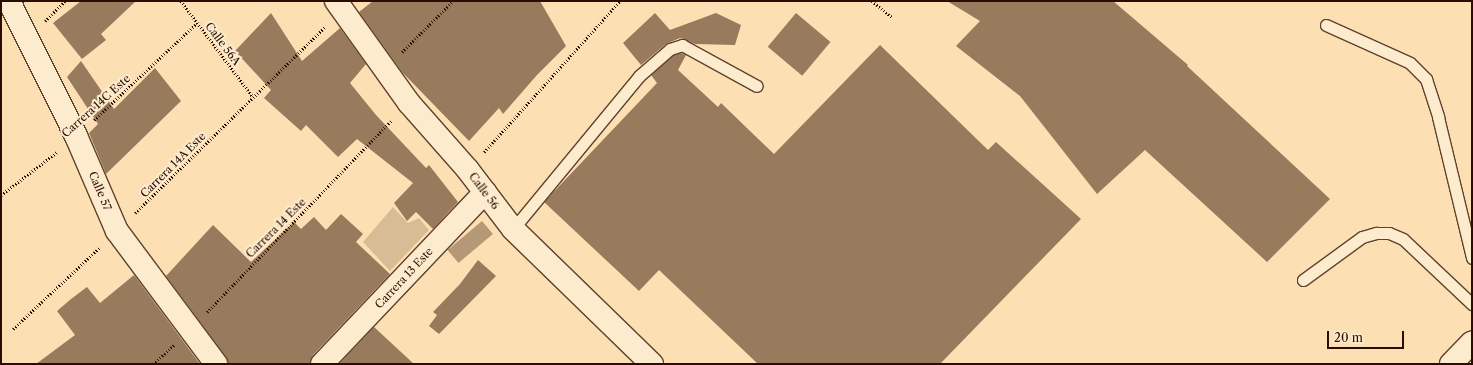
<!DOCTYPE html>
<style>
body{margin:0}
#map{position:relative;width:1473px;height:365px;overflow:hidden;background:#fce0b3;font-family:"Libre Caslon Text",serif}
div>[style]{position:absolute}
.green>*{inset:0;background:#d8bc95}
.water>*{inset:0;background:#b59876;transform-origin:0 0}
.building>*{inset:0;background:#987b5d;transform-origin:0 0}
.path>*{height:2.5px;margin-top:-1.25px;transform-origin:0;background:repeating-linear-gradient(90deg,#2b0d00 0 1px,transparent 0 3px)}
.roads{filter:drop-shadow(1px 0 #5f422d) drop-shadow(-1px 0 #5f422d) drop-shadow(0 1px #5f422d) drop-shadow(0 -1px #5f422d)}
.service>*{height:11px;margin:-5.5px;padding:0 5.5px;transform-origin:5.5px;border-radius:5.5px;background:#fdebce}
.minor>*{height:22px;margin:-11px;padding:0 11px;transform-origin:11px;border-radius:11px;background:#fdebce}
span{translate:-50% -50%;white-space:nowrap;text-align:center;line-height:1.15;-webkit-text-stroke:4px #fdebce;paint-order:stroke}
.street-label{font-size:11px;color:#2b0d00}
.frame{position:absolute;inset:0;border:2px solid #2b0d00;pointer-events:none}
.scale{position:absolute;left:1327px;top:331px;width:77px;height:18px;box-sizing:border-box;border:2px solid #2b0d00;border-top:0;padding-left:5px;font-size:12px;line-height:14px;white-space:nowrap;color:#2b0d00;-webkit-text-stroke:3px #fdebce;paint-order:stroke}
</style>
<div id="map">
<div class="green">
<i style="clip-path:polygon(393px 207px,408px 223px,419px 218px,429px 230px,390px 271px,363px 242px)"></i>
</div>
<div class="water">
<i style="left:482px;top:221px;width:17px;height:45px;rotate:50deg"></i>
</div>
<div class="building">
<i style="clip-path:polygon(81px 1px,136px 1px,101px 34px,106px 40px,82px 59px,53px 23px)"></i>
<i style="clip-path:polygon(373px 1px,540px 1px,566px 46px,537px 75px,503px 114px,499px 108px,469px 141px,402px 72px,359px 12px)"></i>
<i style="clip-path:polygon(947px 1px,1113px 1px,1188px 65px,1187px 66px,1330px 199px,1267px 262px,1145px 150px,1097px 194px,1020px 96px,956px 46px,980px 21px)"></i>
<i style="clip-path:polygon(271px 13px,302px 61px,340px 28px,366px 64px,350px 83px,376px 115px,426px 168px,429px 165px,458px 202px,433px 229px,416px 212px,407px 221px,394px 203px,413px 183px,357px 139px,338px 157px,306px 125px,301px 131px,264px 98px,271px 90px,235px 51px)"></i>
<i style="clip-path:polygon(655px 13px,670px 30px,716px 13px,741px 25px,735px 45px,695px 44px,680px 38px,666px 44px,641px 65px,623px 43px)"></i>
<i style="left:796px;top:13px;width:45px;height:44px;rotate:40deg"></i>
<i style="clip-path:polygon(880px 45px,988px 150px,996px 142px,1081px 219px,940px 364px,758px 364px,659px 270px,639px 291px,544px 202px,657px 83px,651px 75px,674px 55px,681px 53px,686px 55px,678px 70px,718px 107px,721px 103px,774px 154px)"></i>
<i style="clip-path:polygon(81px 61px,114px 109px,155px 68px,181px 101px,106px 174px,89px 133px,98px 124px,67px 77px)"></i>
<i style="clip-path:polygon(341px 214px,363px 234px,356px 242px,390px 274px,313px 355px,310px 364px,228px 364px,226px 357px,166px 276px,213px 225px,251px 262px,294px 222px,301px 229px,314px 217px,326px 230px)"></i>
<i style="clip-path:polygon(478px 260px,496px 276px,439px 334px,429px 326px,437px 315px,433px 312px,460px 284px)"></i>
<i style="clip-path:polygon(134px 275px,200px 364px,36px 364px,75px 335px,57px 311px,71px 299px,87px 287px,100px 303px)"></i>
<i style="clip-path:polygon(374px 327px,414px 364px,339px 364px)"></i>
</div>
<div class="path">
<i style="left:181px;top:1px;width:120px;rotate:53.1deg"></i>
<i style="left:872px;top:1px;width:27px;rotate:39deg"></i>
<i style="left:45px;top:21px;width:28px;rotate:-45deg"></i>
<i style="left:402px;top:52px;width:72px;rotate:-45deg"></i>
<i style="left:94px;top:120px;width:141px;rotate:-43.3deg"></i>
<i style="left:484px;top:152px;width:203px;rotate:-48deg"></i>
<i style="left:1px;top:195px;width:71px;rotate:-37.5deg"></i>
<i style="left:135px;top:213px;width:267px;rotate:-44.4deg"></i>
<i style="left:207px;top:312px;width:267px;rotate:-46.1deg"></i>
<i style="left:13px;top:329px;width:120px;rotate:-43.3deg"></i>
<i style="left:153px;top:364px;width:28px;rotate:-42deg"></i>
</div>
<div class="roads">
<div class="service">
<i style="left:1326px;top:25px;width:92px;rotate:24.3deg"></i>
<i style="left:1410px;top:63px;width:23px;rotate:45deg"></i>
<i style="left:1426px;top:79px;width:40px;rotate:72deg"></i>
<i style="left:1438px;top:117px;width:145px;rotate:76.4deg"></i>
<i style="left:513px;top:229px;width:198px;rotate:-50.5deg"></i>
<i style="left:639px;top:76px;width:41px;rotate:-41.1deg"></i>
<i style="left:670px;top:49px;width:13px;rotate:-18deg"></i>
<i style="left:682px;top:45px;width:85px;rotate:28.7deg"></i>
<i style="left:1303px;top:280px;width:73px;rotate:-36.1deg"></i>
<i style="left:1362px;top:237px;width:15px;rotate:-16deg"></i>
<i style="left:1376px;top:233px;width:13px"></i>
<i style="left:1389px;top:233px;width:15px;rotate:23deg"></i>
<i style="left:1403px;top:239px;width:95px;rotate:43.3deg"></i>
</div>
<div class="minor">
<i style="left:9px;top:1px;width:151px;rotate:63.6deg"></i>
<i style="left:76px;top:136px;width:103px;rotate:66.7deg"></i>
<i style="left:117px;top:231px;width:166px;rotate:53.3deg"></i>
<i style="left:336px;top:1px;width:125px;rotate:54.4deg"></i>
<i style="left:409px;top:103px;width:89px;rotate:48.6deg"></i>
<i style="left:468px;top:170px;width:74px;rotate:52.7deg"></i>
<i style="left:513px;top:229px;width:194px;rotate:44.2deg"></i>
<i style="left:322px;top:364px;width:237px;rotate:-46.5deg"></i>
<i style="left:1451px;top:364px;width:30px;rotate:-46deg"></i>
</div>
</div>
<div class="street-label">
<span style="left:223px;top:44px;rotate:53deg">Calle 56A</span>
<span style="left:96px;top:106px;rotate:-42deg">Carrera 14C Este</span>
<span style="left:173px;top:165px;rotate:-45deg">Carrera 14A Este</span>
<span style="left:100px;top:191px;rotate:67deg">Calle 57</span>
<span style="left:484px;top:191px;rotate:53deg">Calle 56</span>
<span style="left:276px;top:228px;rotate:-45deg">Carrera 14 Este</span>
<span style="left:404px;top:278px;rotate:-47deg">Carrera 13 Este</span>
</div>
<div class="frame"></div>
<div class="scale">20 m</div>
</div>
